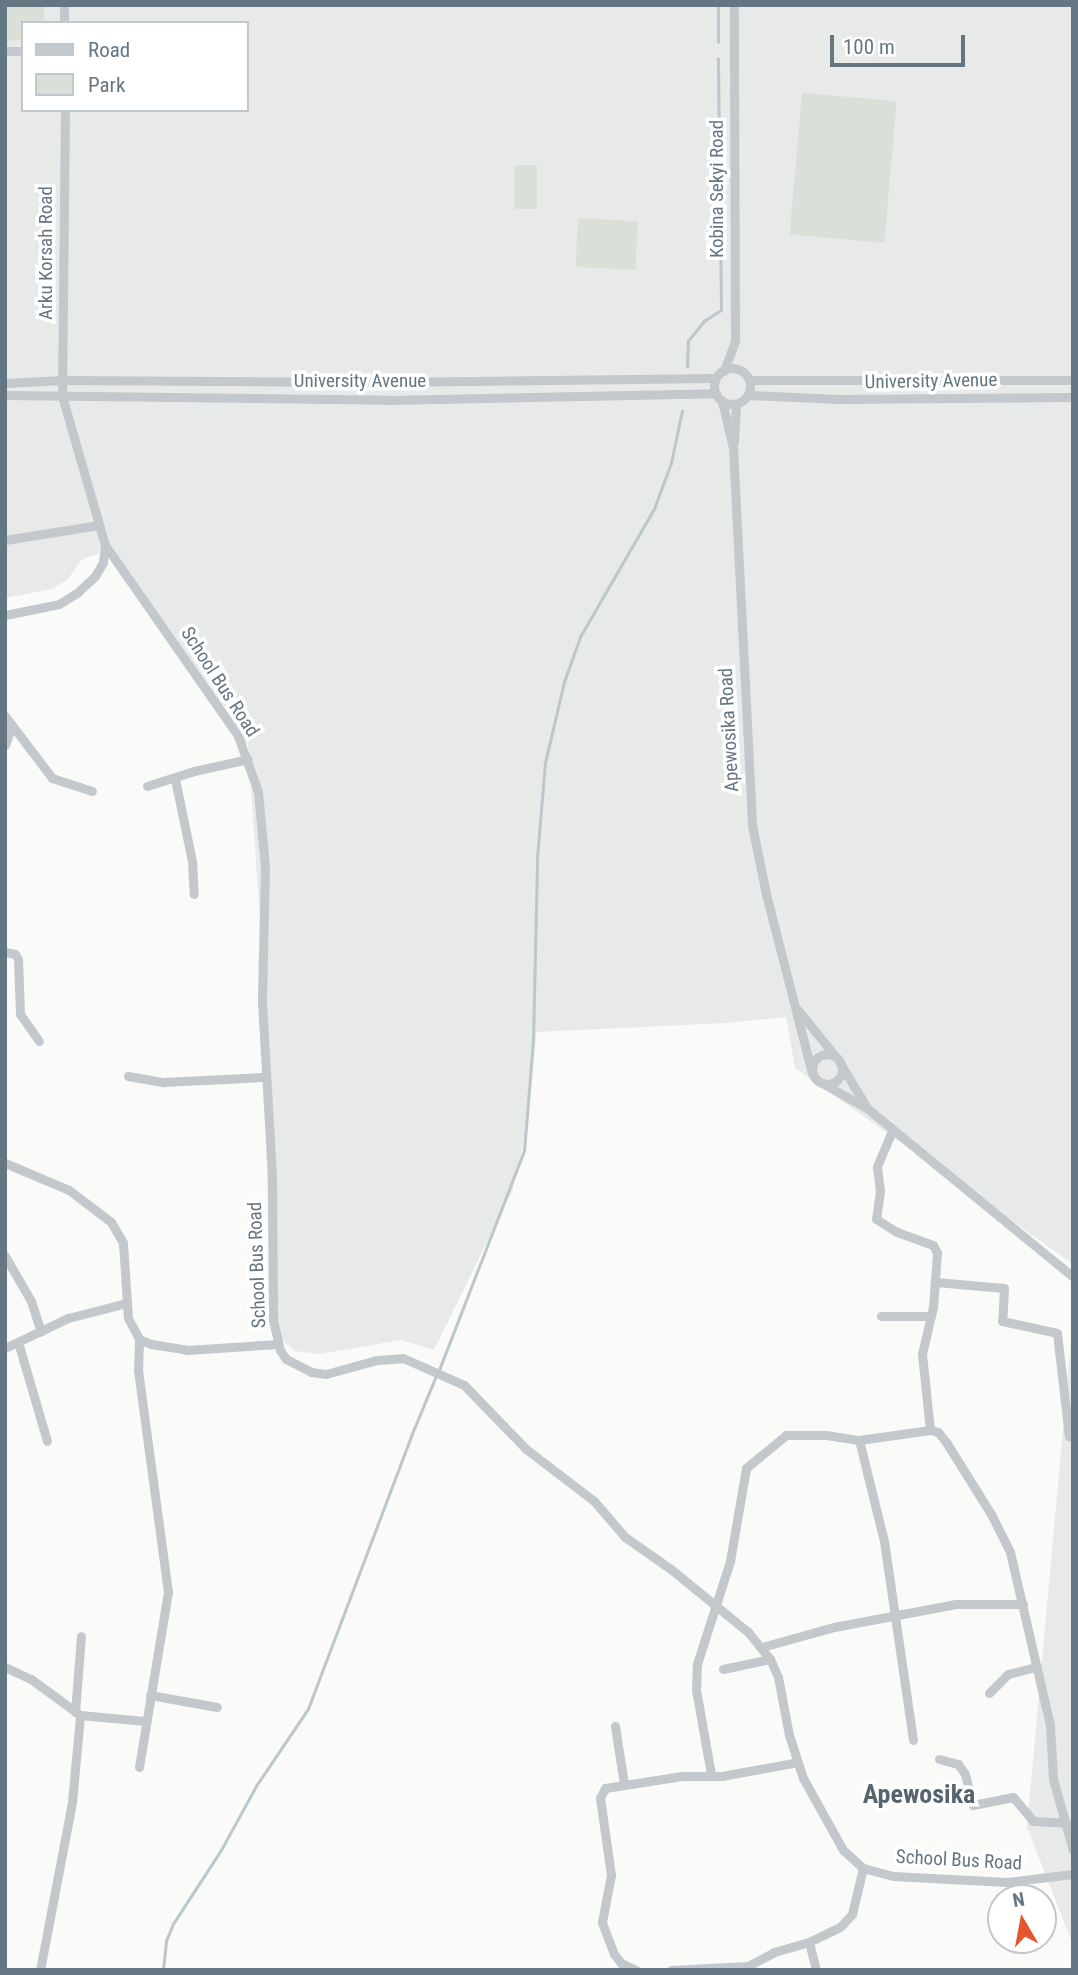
<!DOCTYPE html>
<style>
body{margin:0}
#map{position:relative;width:1078px;height:1975px;overflow:hidden;background:#fafaf8;font-family:"Roboto Condensed",sans-serif}
div>[style]{position:absolute}
.built>*{inset:0;background:#e8e9e9}
.green>*{inset:0;background:#dadfd7;transform-origin:0 0}
.stream>*{height:2.5px;margin:-1.25px;padding:0 1.25px;transform-origin:1.25px;border-radius:1.25px;background:#bbc7cb}
.minor>*{height:9px;margin:-4.5px;padding:0 4.5px;transform-origin:4.5px;border-radius:4.5px;background:#c3c8cc}
.minor>.ring{margin:-4.5px;padding:0;box-sizing:content-box;background:none;border:9px solid #c3c8cc;border-radius:50%}
span{translate:-50% -50%;white-space:nowrap;text-align:center;line-height:1.15;-webkit-text-stroke:7px #fff;paint-order:stroke}
.street-label{font-size:19px;color:#657683}
.district-label{font-size:26px;color:#57646e;font-weight:700}
.frame{position:absolute;inset:0;border:7px solid #657683;pointer-events:none}
.legend{position:absolute;left:21px;top:21px;width:228px;height:91px;box-sizing:border-box;background:#fff;border:2px solid #c1c8cd;margin:0;padding:9px 12px;list-style:none;font-size:21px;color:#657683}
.legend li{display:flex;align-items:center;gap:14px;height:35px}
.legend b{width:35px;border:2px solid #c1c8cd}
.north{position:absolute;left:987px;top:1884px;width:70px;height:70px;box-sizing:border-box;background:#fff;border:2px solid #c1c8cd;border-radius:50%;rotate:350deg;font-size:19px;font-weight:700;line-height:28px;text-align:center;color:#657683}
.north::after{content:'';display:block;margin:auto;width:24px;height:32px;background:#e4572e;clip-path:polygon(50% 0,100% 100%,50% 72%,0 100%)}
.scale{position:absolute;left:830px;top:35px;width:135px;height:32px;box-sizing:border-box;border:4px solid #657683;border-top:0;padding-left:9px;font-size:21px;line-height:24px;white-space:nowrap;color:#657683;-webkit-text-stroke:5px #fff;paint-order:stroke}
</style>
<div id="map">
<div class="built">
<i style="clip-path:polygon(evenodd,5px 5px,1073px 5px,1073px 1264px,795px 1068px,786px 1017px,727px 1023px,536px 1032px,528px 1121px,513px 1189px,434px 1350px,401px 1340px,319px 1354px,295px 1351px,278px 1337px,269px 1295px,264px 980px,248px 745px,109px 550px,82px 559px,68px 579px,52px 589px,5px 598px,5px 5px,23px 23px,247px 23px,247px 110px,23px 110px,23px 23px)"></i>
<i style="clip-path:polygon(1073px 1318px,1073px 1945px,1027px 1827px)"></i>
</div>
<div class="green">
<i style="clip-path:polygon(5px 5px,44px 5px,44px 23px,23px 23px,23px 40px,5px 41px)"></i>
<i style="left:802px;top:93px;width:95px;height:142px;rotate:5deg"></i>
<i style="left:537px;top:165px;width:44px;height:22px;rotate:90deg"></i>
<i style="left:578px;top:218px;width:60px;height:49px;rotate:3deg"></i>
</div>
<div class="stream">
<i style="left:718px;top:42px;width:37px;rotate:-90deg"></i>
<i style="left:687px;top:367px;width:26px;rotate:-88deg"></i>
<i style="left:688px;top:341px;width:26px;rotate:-51deg"></i>
<i style="left:704px;top:321px;width:20px;rotate:-33deg"></i>
<i style="left:721px;top:310px;width:251px;rotate:-90.7deg"></i>
<i style="left:439px;top:1370px;width:235px;rotate:-68.8deg"></i>
<i style="left:524px;top:1151px;width:110px;rotate:-85.3deg"></i>
<i style="left:533px;top:1041px;width:183px;rotate:-88.7deg"></i>
<i style="left:537px;top:858px;width:95px;rotate:-85.2deg"></i>
<i style="left:545px;top:763px;width:83px;rotate:-76.8deg"></i>
<i style="left:564px;top:682px;width:48px;rotate:-70.4deg"></i>
<i style="left:580px;top:637px;width:148px;rotate:-60deg"></i>
<i style="left:654px;top:509px;width:49px;rotate:-69.7deg"></i>
<i style="left:671px;top:463px;width:53px;rotate:-78.1deg"></i>
<i style="left:163px;top:1970px;width:29px;rotate:-84deg"></i>
<i style="left:166px;top:1941px;width:18px;rotate:-68deg"></i>
<i style="left:173px;top:1924px;width:88px;rotate:-57deg"></i>
<i style="left:221px;top:1850px;width:73px;rotate:-61.3deg"></i>
<i style="left:256px;top:1786px;width:93px;rotate:-56deg"></i>
<i style="left:308px;top:1709px;width:292px;rotate:-69.3deg"></i>
<i style="left:411px;top:1436px;width:65px;rotate:-67.4deg"></i>
</div>
<div class="minor">
<i style="left:64px;top:5px;width:18px;rotate:90deg"></i>
<i style="left:5px;top:51px;width:18px"></i>
<i class="ring" style="left:714px;top:368px;width:27px;height:27px"></i>
<i style="left:724px;top:371px;width:33px;rotate:-70deg"></i>
<i style="left:735px;top:340px;width:335px;rotate:-90.2deg"></i>
<i style="left:749px;top:380px;width:324px"></i>
<i style="left:5px;top:383px;width:58px;rotate:-3deg"></i>
<i style="left:63px;top:380px;width:326px;rotate:0.4deg"></i>
<i style="left:389px;top:382px;width:326px;rotate:-0.7deg"></i>
<i style="left:5px;top:395px;width:383px;rotate:0.7deg"></i>
<i style="left:388px;top:400px;width:328px;rotate:-1.2deg"></i>
<i style="left:748px;top:395px;width:91px;rotate:2.5deg"></i>
<i style="left:839px;top:399px;width:234px;rotate:-0.5deg"></i>
<i style="left:722px;top:401px;width:48px;rotate:76.8deg"></i>
<i style="left:733px;top:448px;width:377px;rotate:87.1deg"></i>
<i style="left:752px;top:825px;width:70px;rotate:78.5deg"></i>
<i style="left:766px;top:894px;width:185px;rotate:75.6deg"></i>
<i style="left:734px;top:442px;width:38px;rotate:-87deg"></i>
<i style="left:5px;top:540px;width:95px;rotate:-9.1deg"></i>
<i style="left:105px;top:545px;width:233px;rotate:55.1deg"></i>
<i style="left:238px;top:736px;width:59px;rotate:70.3deg"></i>
<i style="left:258px;top:792px;width:74px;rotate:84.6deg"></i>
<i style="left:265px;top:866px;width:136px;rotate:91.3deg"></i>
<i style="left:262px;top:1002px;width:172px;rotate:86.7deg"></i>
<i style="left:272px;top:1174px;width:146px;rotate:89.6deg"></i>
<i style="left:273px;top:1320px;width:31px;rotate:77deg"></i>
<i style="left:280px;top:1350px;width:11px;rotate:56deg"></i>
<i style="left:286px;top:1359px;width:28px;rotate:27deg"></i>
<i style="left:311px;top:1372px;width:15px;rotate:8deg"></i>
<i style="left:326px;top:1374px;width:53px;rotate:-15.4deg"></i>
<i style="left:377px;top:1360px;width:26px;rotate:-4deg"></i>
<i style="left:403px;top:1358px;width:67px;rotate:23.9deg"></i>
<i style="left:464px;top:1385px;width:89px;rotate:45.9deg"></i>
<i style="left:526px;top:1449px;width:86px;rotate:37.4deg"></i>
<i style="left:594px;top:1501px;width:48px;rotate:49.3deg"></i>
<i style="left:625px;top:1537px;width:57px;rotate:35.1deg"></i>
<i style="left:672px;top:1570px;width:98px;rotate:39.2deg"></i>
<i style="left:748px;top:1632px;width:35px;rotate:51deg"></i>
<i style="left:770px;top:1659px;width:20px;rotate:66deg"></i>
<i style="left:778px;top:1677px;width:59px;rotate:79.3deg"></i>
<i style="left:789px;top:1735px;width:45px;rotate:72deg"></i>
<i style="left:803px;top:1778px;width:82px;rotate:60.9deg"></i>
<i style="left:843px;top:1850px;width:27px;rotate:42deg"></i>
<i style="left:863px;top:1868px;width:31px;rotate:15deg"></i>
<i style="left:893px;top:1876px;width:114px;rotate:3deg"></i>
<i style="left:1007px;top:1882px;width:66px;rotate:-6.9deg"></i>
<i style="left:5px;top:615px;width:55px;rotate:-11.5deg"></i>
<i style="left:59px;top:604px;width:22px;rotate:-32deg"></i>
<i style="left:78px;top:592px;width:23px;rotate:-43deg"></i>
<i style="left:95px;top:576px;width:16px;rotate:-60deg"></i>
<i style="left:103px;top:562px;width:17px;rotate:-83deg"></i>
<i style="left:105px;top:545px;width:155px;rotate:-106.1deg"></i>
<i style="left:62px;top:396px;width:286px;rotate:-89.4deg"></i>
<i style="left:5px;top:716px;width:78px;rotate:52.8deg"></i>
<i style="left:52px;top:778px;width:42px;rotate:18deg"></i>
<i style="left:5px;top:745px;width:21px;rotate:-71deg"></i>
<i style="left:175px;top:779px;width:84px;rotate:78.3deg"></i>
<i style="left:192px;top:861px;width:33px;rotate:87deg"></i>
<i style="left:147px;top:786px;width:49px;rotate:-17.7deg"></i>
<i style="left:194px;top:771px;width:55px;rotate:-12.5deg"></i>
<i style="left:5px;top:952px;width:10px;rotate:11deg"></i>
<i style="left:15px;top:954px;width:6px;rotate:59deg"></i>
<i style="left:18px;top:959px;width:55px;rotate:87.9deg"></i>
<i style="left:20px;top:1014px;width:33px;rotate:55deg"></i>
<i style="left:798px;top:1010px;width:59px;rotate:51.2deg"></i>
<i class="ring" style="left:812px;top:1054px;width:21px;height:21px"></i>
<i style="left:840px;top:1063px;width:52px;rotate:59deg"></i>
<i style="left:128px;top:1076px;width:36px;rotate:10deg"></i>
<i style="left:163px;top:1082px;width:102px;rotate:-2.8deg"></i>
<i style="left:824px;top:1084px;width:51px;rotate:29.6deg"></i>
<i style="left:868px;top:1109px;width:265px;rotate:39.3deg"></i>
<i style="left:892px;top:1131px;width:39px;rotate:113deg"></i>
<i style="left:877px;top:1167px;width:24px;rotate:83deg"></i>
<i style="left:880px;top:1191px;width:28px;rotate:98deg"></i>
<i style="left:876px;top:1219px;width:25px;rotate:32deg"></i>
<i style="left:897px;top:1232px;width:38px;rotate:20deg"></i>
<i style="left:933px;top:1245px;width:9px;rotate:63deg"></i>
<i style="left:937px;top:1253px;width:54px;rotate:94.2deg"></i>
<i style="left:933px;top:1307px;width:48px;rotate:103.2deg"></i>
<i style="left:922px;top:1354px;width:76px;rotate:84deg"></i>
<i style="left:5px;top:1163px;width:69px;rotate:22.9deg"></i>
<i style="left:69px;top:1190px;width:53px;rotate:37.3deg"></i>
<i style="left:111px;top:1222px;width:24px;rotate:60deg"></i>
<i style="left:123px;top:1243px;width:75px;rotate:86.2deg"></i>
<i style="left:128px;top:1318px;width:24px;rotate:62deg"></i>
<i style="left:139px;top:1339px;width:13px;rotate:23deg"></i>
<i style="left:151px;top:1344px;width:36px;rotate:9deg"></i>
<i style="left:187px;top:1350px;width:91px;rotate:-3.8deg"></i>
<i style="left:5px;top:1256px;width:52px;rotate:60deg"></i>
<i style="left:31px;top:1301px;width:32px;rotate:72deg"></i>
<i style="left:936px;top:1282px;width:68px;rotate:5deg"></i>
<i style="left:1004px;top:1288px;width:33px;rotate:93deg"></i>
<i style="left:1002px;top:1321px;width:56px;rotate:12.3deg"></i>
<i style="left:1057px;top:1333px;width:104px;rotate:83.4deg"></i>
<i style="left:881px;top:1316px;width:50px"></i>
<i style="left:18px;top:1342px;width:103px;rotate:73.7deg"></i>
<i style="left:5px;top:1348px;width:70px;rotate:-25.5deg"></i>
<i style="left:68px;top:1318px;width:61px;rotate:-14.3deg"></i>
<i style="left:859px;top:1440px;width:104px;rotate:76.1deg"></i>
<i style="left:884px;top:1541px;width:201px;rotate:81.7deg"></i>
<i style="left:762px;top:1647px;width:75px;rotate:-15.5deg"></i>
<i style="left:834px;top:1627px;width:124px;rotate:-10.7deg"></i>
<i style="left:956px;top:1604px;width:67px"></i>
<i style="left:5px;top:1667px;width:29px;rotate:25deg"></i>
<i style="left:31px;top:1679px;width:61px;rotate:36.3deg"></i>
<i style="left:80px;top:1715px;width:65px;rotate:5.3deg"></i>
<i style="left:723px;top:1669px;width:48px;rotate:-12deg"></i>
<i style="left:989px;top:1693px;width:27px;rotate:-45deg"></i>
<i style="left:1008px;top:1674px;width:30px;rotate:-14deg"></i>
<i style="left:150px;top:1695px;width:68px;rotate:10.2deg"></i>
<i style="left:75px;top:1712px;width:76px;rotate:-85.5deg"></i>
<i style="left:615px;top:1726px;width:59px;rotate:81.2deg"></i>
<i style="left:939px;top:1759px;width:20px;rotate:15deg"></i>
<i style="left:958px;top:1764px;width:12px;rotate:55deg"></i>
<i style="left:965px;top:1774px;width:32px;rotate:76deg"></i>
<i style="left:973px;top:1805px;width:41px;rotate:-11.3deg"></i>
<i style="left:1013px;top:1797px;width:31px;rotate:50deg"></i>
<i style="left:1033px;top:1821px;width:34px;rotate:3deg"></i>
<i style="left:139px;top:1767px;width:177px;rotate:-80.6deg"></i>
<i style="left:168px;top:1592px;width:223px;rotate:-97.7deg"></i>
<i style="left:138px;top:1371px;width:32px;rotate:-88deg"></i>
<i style="left:711px;top:1774px;width:85px;rotate:-100.1deg"></i>
<i style="left:696px;top:1690px;width:26px;rotate:-88deg"></i>
<i style="left:697px;top:1664px;width:108px;rotate:-72.2deg"></i>
<i style="left:730px;top:1561px;width:94px;rotate:-80.2deg"></i>
<i style="left:746px;top:1468px;width:52px;rotate:-39.5deg"></i>
<i style="left:786px;top:1435px;width:40px"></i>
<i style="left:826px;top:1435px;width:33px;rotate:9deg"></i>
<i style="left:859px;top:1440px;width:72px;rotate:-8deg"></i>
<i style="left:930px;top:1430px;width:8px;rotate:14deg"></i>
<i style="left:938px;top:1432px;width:13px;rotate:51deg"></i>
<i style="left:946px;top:1442px;width:85px;rotate:58deg"></i>
<i style="left:991px;top:1514px;width:42px;rotate:63.4deg"></i>
<i style="left:1010px;top:1552px;width:178px;rotate:77deg"></i>
<i style="left:1050px;top:1725px;width:54px;rotate:86.8deg"></i>
<i style="left:1053px;top:1779px;width:74px;rotate:74.3deg"></i>
<i style="left:40px;top:1970px;width:171px;rotate:-79.2deg"></i>
<i style="left:72px;top:1802px;width:87px;rotate:-84.7deg"></i>
<i style="left:636px;top:1970px;width:17px;rotate:-155deg"></i>
<i style="left:621px;top:1963px;width:11px;rotate:-128deg"></i>
<i style="left:614px;top:1954px;width:34px;rotate:-111deg"></i>
<i style="left:602px;top:1922px;width:48px;rotate:-79.2deg"></i>
<i style="left:611px;top:1875px;width:78px;rotate:-98.1deg"></i>
<i style="left:600px;top:1798px;width:11px;rotate:-63deg"></i>
<i style="left:605px;top:1788px;width:78px;rotate:-8.9deg"></i>
<i style="left:682px;top:1776px;width:40px"></i>
<i style="left:722px;top:1776px;width:77px;rotate:-10.4deg"></i>
<i style="left:671px;top:1970px;width:77px;rotate:-3deg"></i>
<i style="left:748px;top:1966px;width:30px;rotate:-28deg"></i>
<i style="left:774px;top:1952px;width:36px;rotate:-16deg"></i>
<i style="left:816px;top:1970px;width:29px;rotate:-104deg"></i>
<i style="left:809px;top:1942px;width:34px;rotate:-26deg"></i>
<i style="left:840px;top:1927px;width:18px;rotate:-47deg"></i>
<i style="left:852px;top:1914px;width:47px;rotate:-76.6deg"></i>
</div>
<div class="street-label">
<span style="left:717px;top:189px;rotate:-90deg">Kobina Sekyi Road</span>
<span style="left:46px;top:253px;rotate:-90deg">Arku Korsah Road</span>
<span style="left:360px;top:381px">University Avenue</span>
<span style="left:931px;top:381px;rotate:-1deg">University Avenue</span>
<span style="left:220px;top:682px;rotate:57deg">School Bus Road</span>
<span style="left:729px;top:730px;rotate:-93deg">Apewosika Road</span>
<span style="left:257px;top:1265px;rotate:-92deg">School Bus Road</span>
<span style="left:959px;top:1860px;rotate:3deg">School Bus Road</span>
</div>
<div class="district-label">
<span style="left:919px;top:1795px">Apewosika</span>
</div>
<div class="frame"></div>
<ul class="legend">
<li><b style="height:9px;background:#c3c8cc"></b>Road</li>
<li><b style="height:19px;background:#dadfd7"></b>Park</li>
</ul>
<div class="north">N</div>
<div class="scale">100 m</div>
</div>
